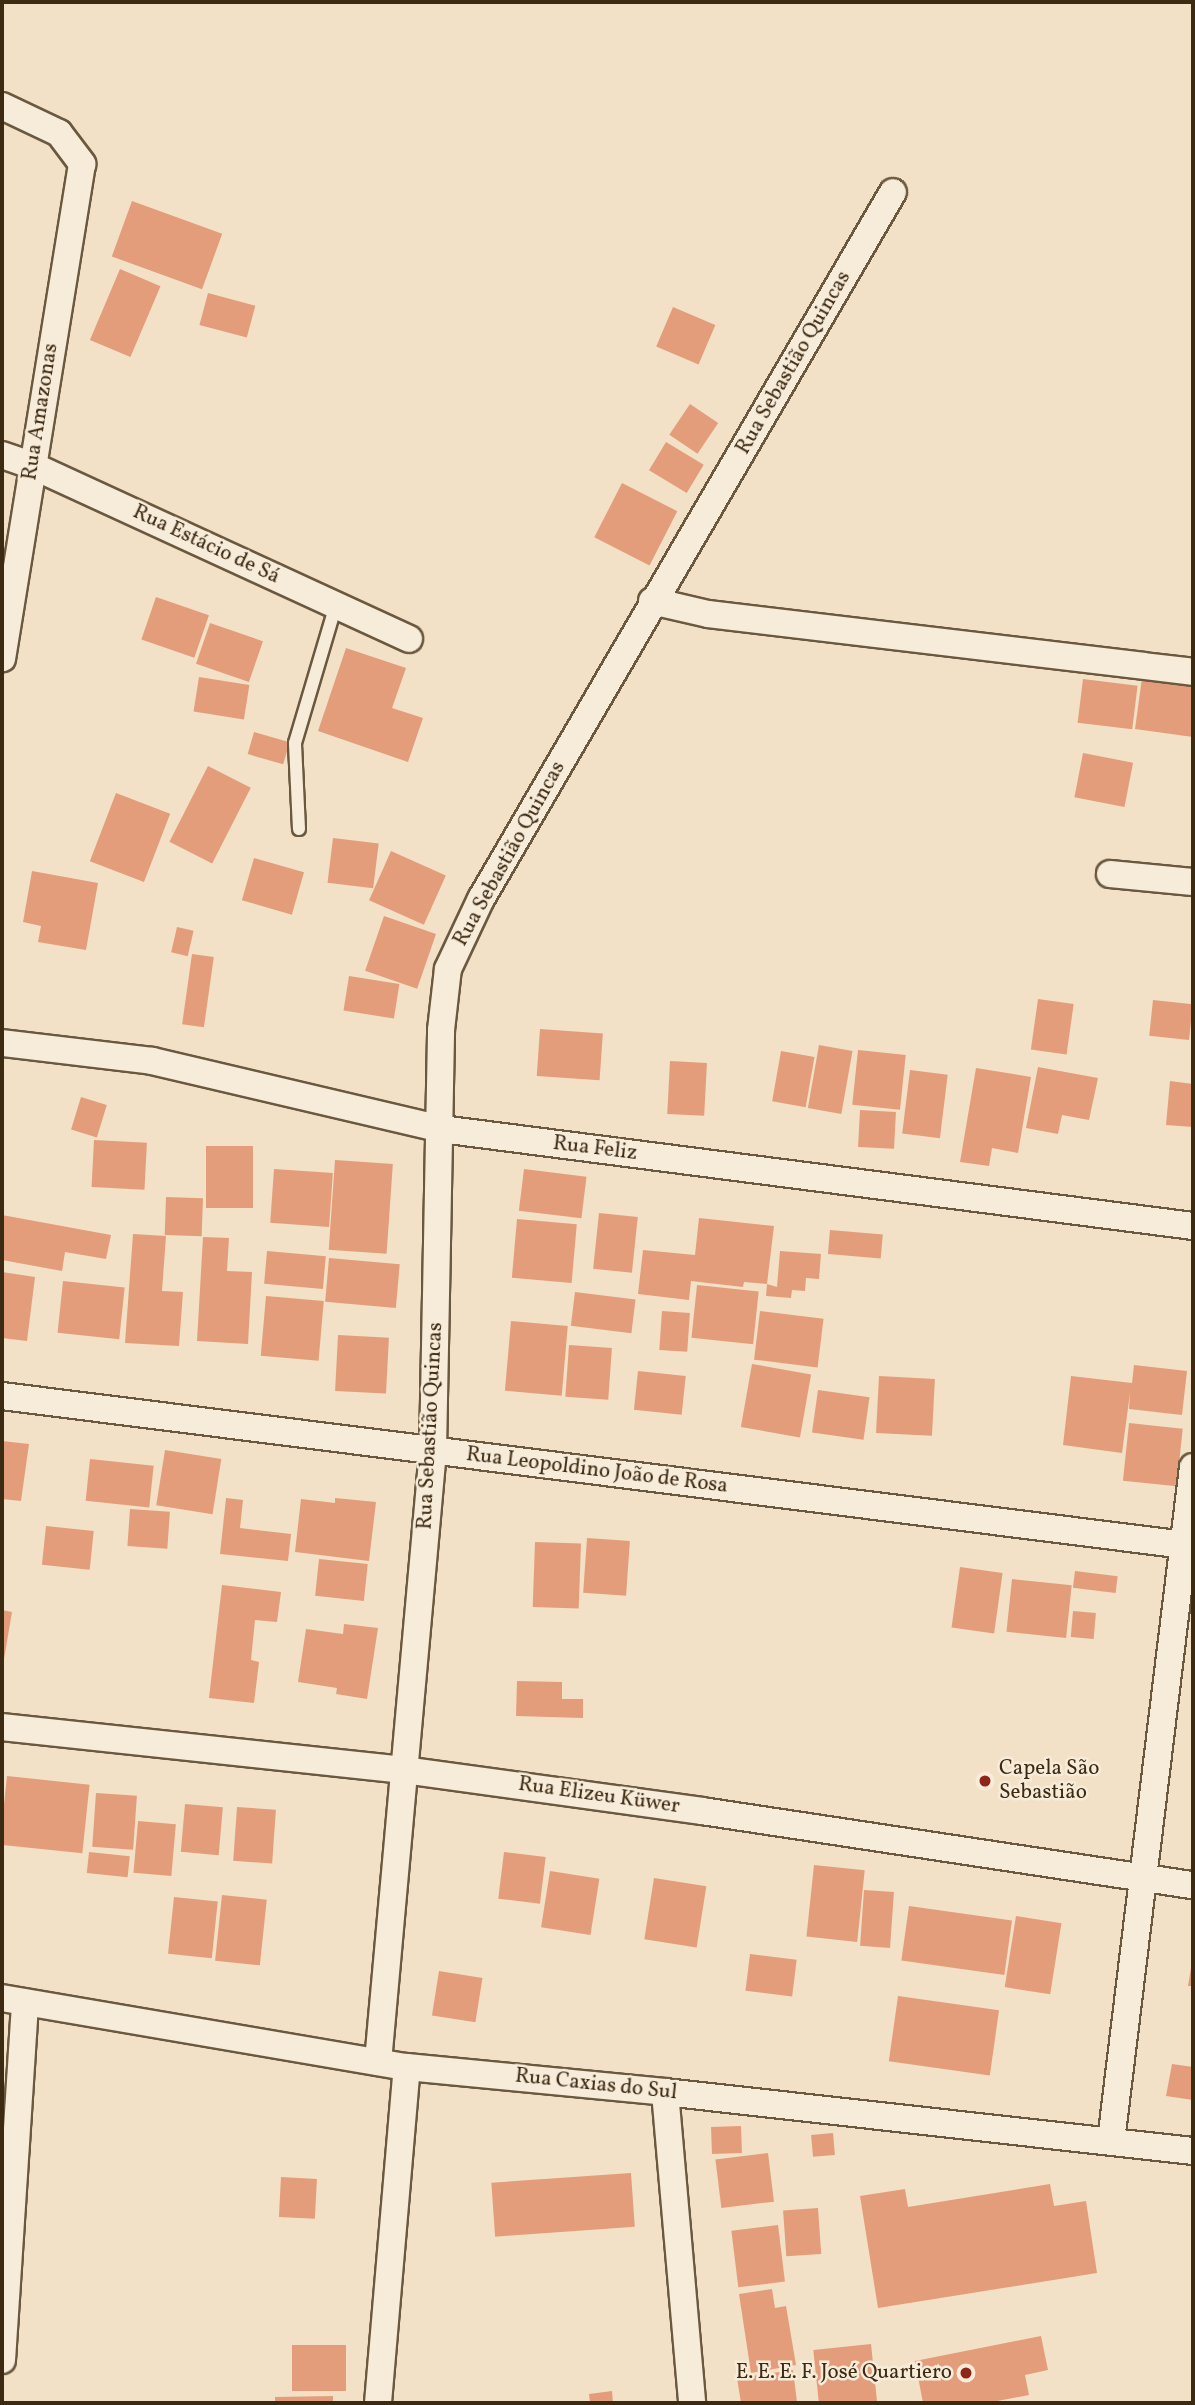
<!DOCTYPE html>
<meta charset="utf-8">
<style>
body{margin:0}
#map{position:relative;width:1195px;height:2405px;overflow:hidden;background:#f2e1c6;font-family:Vollkorn,serif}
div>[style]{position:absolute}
.building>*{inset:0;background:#e49d7b;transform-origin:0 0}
.roads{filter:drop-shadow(2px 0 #6a583f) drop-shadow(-2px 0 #6a583f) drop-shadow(0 2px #6a583f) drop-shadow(0 -2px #6a583f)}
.service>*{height:12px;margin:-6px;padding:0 6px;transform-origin:6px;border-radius:6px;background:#f7ecda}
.minor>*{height:26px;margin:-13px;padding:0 13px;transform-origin:13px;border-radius:13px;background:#f7ecda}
.dots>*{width:19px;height:19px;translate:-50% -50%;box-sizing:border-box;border:4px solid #f7ecda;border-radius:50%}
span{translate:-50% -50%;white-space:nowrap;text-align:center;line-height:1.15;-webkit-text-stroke:5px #f7ecda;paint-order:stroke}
.street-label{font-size:21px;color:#3d2a12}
.poi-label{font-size:21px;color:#3d2a12}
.left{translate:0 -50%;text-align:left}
.right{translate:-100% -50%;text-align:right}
.frame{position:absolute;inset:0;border:4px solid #3d2a12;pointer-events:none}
</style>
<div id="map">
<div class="building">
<i style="left:132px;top:201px;width:96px;height:59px;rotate:20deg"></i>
<i style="left:120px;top:269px;width:44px;height:77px;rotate:23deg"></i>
<i style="left:208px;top:293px;width:49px;height:33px;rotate:15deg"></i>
<i style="left:673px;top:307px;width:46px;height:43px;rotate:23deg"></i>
<i style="left:690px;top:404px;width:34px;height:37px;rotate:34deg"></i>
<i style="left:666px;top:442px;width:44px;height:33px;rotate:31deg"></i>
<i style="left:622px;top:483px;width:62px;height:61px;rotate:27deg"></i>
<i style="left:156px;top:597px;width:56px;height:45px;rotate:19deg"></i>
<i style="left:210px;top:623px;width:56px;height:43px;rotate:19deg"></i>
<i style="clip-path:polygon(346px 648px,406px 668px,392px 708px,423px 718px,408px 762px,318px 731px)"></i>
<i style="left:199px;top:677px;width:51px;height:35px;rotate:9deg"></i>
<i style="clip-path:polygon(1142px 678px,1193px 684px,1193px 737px,1135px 729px)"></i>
<i style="left:1083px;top:679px;width:55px;height:44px;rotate:7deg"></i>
<i style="left:254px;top:732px;width:37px;height:23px;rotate:16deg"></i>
<i style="left:1083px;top:753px;width:51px;height:45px;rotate:11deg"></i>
<i style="left:208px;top:766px;width:48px;height:85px;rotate:27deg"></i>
<i style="left:116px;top:793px;width:58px;height:73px;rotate:21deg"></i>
<i style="left:333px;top:838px;width:46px;height:45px;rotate:7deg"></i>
<i style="left:391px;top:851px;width:60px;height:54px;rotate:24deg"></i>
<i style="left:254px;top:858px;width:52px;height:44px;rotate:16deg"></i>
<i style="clip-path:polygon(32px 871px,98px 883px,86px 950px,38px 942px,41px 926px,23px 922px)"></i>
<i style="left:384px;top:916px;width:55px;height:58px;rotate:19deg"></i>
<i style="left:177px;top:927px;width:17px;height:26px;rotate:13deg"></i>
<i style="left:192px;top:954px;width:22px;height:71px;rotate:8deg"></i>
<i style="left:349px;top:976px;width:51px;height:35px;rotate:9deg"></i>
<i style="left:1038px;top:999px;width:36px;height:51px;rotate:8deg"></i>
<i style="left:1153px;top:1000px;width:40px;height:36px;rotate:6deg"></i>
<i style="left:540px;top:1029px;width:63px;height:47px;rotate:4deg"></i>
<i style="left:819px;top:1045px;width:34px;height:64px;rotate:10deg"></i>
<i style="left:858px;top:1050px;width:48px;height:55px;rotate:6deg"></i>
<i style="left:781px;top:1051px;width:34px;height:51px;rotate:10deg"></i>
<i style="left:670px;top:1061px;width:37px;height:53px;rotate:3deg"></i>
<i style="clip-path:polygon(1038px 1067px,1098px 1078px,1089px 1120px,1062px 1115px,1058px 1134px,1026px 1128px)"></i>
<i style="clip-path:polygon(976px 1068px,1031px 1077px,1018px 1153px,992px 1148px,989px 1166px,960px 1162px)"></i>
<i style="left:910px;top:1070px;width:38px;height:64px;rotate:7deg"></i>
<i style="clip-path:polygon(1170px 1081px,1193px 1084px,1193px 1127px,1166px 1125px)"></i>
<i style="left:81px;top:1097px;width:27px;height:34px;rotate:17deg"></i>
<i style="left:860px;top:1110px;width:36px;height:37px;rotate:3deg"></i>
<i style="left:94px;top:1140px;width:53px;height:47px;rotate:3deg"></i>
<i style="left:206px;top:1146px;width:47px;height:62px"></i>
<i style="left:335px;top:1160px;width:58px;height:90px;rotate:4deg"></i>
<i style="left:274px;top:1169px;width:59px;height:54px;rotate:4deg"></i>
<i style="left:524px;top:1169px;width:63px;height:42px;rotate:7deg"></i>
<i style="left:166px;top:1197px;width:37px;height:38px;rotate:2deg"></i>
<i style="left:599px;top:1213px;width:39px;height:56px;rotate:6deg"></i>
<i style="clip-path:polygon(2px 1215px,111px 1235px,106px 1259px,65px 1252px,62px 1271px,2px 1260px)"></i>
<i style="clip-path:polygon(699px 1218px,774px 1226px,767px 1284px,744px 1282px,743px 1287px,691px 1281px,689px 1300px,638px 1294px,643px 1250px,695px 1255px)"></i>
<i style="left:517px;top:1219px;width:60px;height:59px;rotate:5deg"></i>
<i style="left:830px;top:1230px;width:53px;height:24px;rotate:5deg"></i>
<i style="clip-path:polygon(133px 1234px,166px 1236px,162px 1291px,183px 1292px,179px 1346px,125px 1343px)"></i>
<i style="clip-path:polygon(203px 1237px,229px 1238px,227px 1271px,252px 1272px,248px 1344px,197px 1341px)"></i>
<i style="left:267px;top:1251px;width:59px;height:33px;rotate:5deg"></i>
<i style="clip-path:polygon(780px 1251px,821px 1254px,819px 1279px,806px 1278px,805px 1291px,792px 1290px,791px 1298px,766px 1296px,767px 1284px,777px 1287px)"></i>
<i style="left:329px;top:1258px;width:71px;height:44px;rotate:5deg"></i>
<i style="clip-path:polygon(2px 1272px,35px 1277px,27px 1341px,2px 1338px)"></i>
<i style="left:63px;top:1281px;width:62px;height:52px;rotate:6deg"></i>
<i style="left:697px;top:1285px;width:62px;height:53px;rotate:6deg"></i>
<i style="left:575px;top:1292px;width:61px;height:34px;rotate:7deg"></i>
<i style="left:266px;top:1296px;width:58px;height:60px;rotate:5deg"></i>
<i style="left:662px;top:1311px;width:28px;height:39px;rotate:4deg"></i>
<i style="left:760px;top:1311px;width:64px;height:49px;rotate:7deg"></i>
<i style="left:511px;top:1321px;width:57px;height:70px;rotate:5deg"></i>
<i style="left:338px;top:1335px;width:51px;height:56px;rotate:3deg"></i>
<i style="left:569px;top:1345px;width:43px;height:52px;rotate:4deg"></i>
<i style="left:752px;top:1364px;width:60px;height:64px;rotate:10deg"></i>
<i style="clip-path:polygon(1134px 1365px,1187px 1371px,1182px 1415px,1129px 1409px,1130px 1393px,1122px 1453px,1063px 1445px,1071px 1376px,1132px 1383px)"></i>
<i style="left:638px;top:1371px;width:48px;height:39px;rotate:6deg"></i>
<i style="left:879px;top:1376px;width:56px;height:57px;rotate:3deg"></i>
<i style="left:818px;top:1390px;width:52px;height:43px;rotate:8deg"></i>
<i style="left:1129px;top:1423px;width:54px;height:58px;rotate:6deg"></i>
<i style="clip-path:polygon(2px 1441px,29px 1444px,21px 1501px,2px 1499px)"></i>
<i style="left:165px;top:1450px;width:57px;height:56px;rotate:9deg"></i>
<i style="left:90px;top:1459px;width:64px;height:42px;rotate:6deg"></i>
<i style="clip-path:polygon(226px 1498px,243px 1500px,240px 1528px,291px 1534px,288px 1561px,220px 1554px)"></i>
<i style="clip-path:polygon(335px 1498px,376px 1502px,369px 1561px,295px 1552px,301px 1499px,335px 1503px)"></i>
<i style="left:130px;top:1509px;width:40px;height:37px;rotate:4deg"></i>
<i style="left:46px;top:1526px;width:48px;height:39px;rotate:6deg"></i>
<i style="left:587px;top:1538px;width:43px;height:55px;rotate:4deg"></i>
<i style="left:535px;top:1542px;width:46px;height:65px;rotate:2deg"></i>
<i style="left:319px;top:1559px;width:49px;height:37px;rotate:6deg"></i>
<i style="left:960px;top:1567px;width:43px;height:61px;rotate:8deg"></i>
<i style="left:1075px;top:1571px;width:43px;height:17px;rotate:7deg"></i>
<i style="left:1012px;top:1579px;width:60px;height:53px;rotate:6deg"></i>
<i style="clip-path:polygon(222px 1585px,281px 1592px,277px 1622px,255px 1620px,251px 1660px,259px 1662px,254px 1703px,209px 1698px)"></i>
<i style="clip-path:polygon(2px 1610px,12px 1612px,3px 1665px,2px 1665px)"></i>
<i style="left:1073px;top:1611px;width:23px;height:26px;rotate:5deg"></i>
<i style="clip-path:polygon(344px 1624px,378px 1628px,367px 1699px,336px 1694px,337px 1688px,298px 1682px,306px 1629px,343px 1634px)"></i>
<i style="clip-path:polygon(517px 1681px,562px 1682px,562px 1699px,583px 1699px,583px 1718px,516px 1716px)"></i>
<i style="left:7px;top:1776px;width:83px;height:69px;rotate:6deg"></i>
<i style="left:96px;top:1793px;width:41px;height:54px;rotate:4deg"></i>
<i style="left:185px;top:1804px;width:38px;height:48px;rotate:5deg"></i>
<i style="left:237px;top:1807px;width:39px;height:54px;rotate:4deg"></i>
<i style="left:138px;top:1821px;width:38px;height:52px;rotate:5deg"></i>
<i style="left:89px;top:1852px;width:41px;height:21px;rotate:6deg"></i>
<i style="left:504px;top:1852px;width:42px;height:47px;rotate:7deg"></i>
<i style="left:814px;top:1865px;width:51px;height:72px;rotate:6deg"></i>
<i style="left:550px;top:1871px;width:50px;height:57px;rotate:9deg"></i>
<i style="left:654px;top:1878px;width:53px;height:62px;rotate:9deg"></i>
<i style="left:864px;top:1890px;width:30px;height:56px;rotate:4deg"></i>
<i style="left:222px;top:1895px;width:45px;height:66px;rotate:6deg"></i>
<i style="left:174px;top:1897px;width:44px;height:57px;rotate:6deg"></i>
<i style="left:909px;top:1906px;width:104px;height:55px;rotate:8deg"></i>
<i style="left:1016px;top:1916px;width:46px;height:72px;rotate:9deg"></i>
<i style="left:750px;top:1954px;width:47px;height:37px;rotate:7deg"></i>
<i style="clip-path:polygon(1192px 1962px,1193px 1962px,1193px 1986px,1188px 1986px)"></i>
<i style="left:439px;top:1971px;width:44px;height:45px;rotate:9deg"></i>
<i style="left:898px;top:1996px;width:102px;height:66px;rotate:8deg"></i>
<i style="clip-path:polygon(1172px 2064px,1193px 2067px,1193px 2100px,1166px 2096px)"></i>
<i style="left:741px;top:2126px;width:27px;height:30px;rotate:88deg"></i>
<i style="left:833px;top:2133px;width:22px;height:22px;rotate:85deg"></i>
<i style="left:768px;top:2153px;width:49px;height:53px;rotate:83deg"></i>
<i style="left:631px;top:2173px;width:54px;height:140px;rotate:86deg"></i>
<i style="left:281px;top:2177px;width:36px;height:40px;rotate:3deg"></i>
<i style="clip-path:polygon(1050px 2184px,1054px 2206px,1086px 2201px,1097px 2273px,878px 2308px,860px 2196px,905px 2189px,908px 2207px)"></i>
<i style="left:818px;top:2208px;width:46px;height:35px;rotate:86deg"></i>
<i style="left:778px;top:2225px;width:57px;height:47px;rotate:83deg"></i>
<i style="clip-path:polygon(772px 2289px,775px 2308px,786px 2306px,796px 2365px,751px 2373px,739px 2294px)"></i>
<i style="clip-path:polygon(1041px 2336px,1048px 2370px,1025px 2375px,1029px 2395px,987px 2403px,923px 2403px,915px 2361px)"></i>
<i style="left:871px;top:2344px;width:59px;height:58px;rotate:84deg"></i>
<i style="left:292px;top:2345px;width:54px;height:46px"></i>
<i style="clip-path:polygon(793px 2370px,797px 2402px,741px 2403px,737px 2378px)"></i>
<i style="clip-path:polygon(612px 2391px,613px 2403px,590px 2403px,589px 2394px)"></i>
<i style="clip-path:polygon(333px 2396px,333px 2403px,275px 2403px,275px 2397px)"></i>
</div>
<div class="roads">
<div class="service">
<i style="left:299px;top:829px;width:86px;rotate:-92.7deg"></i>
<i style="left:295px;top:743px;width:144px;rotate:-73.5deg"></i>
</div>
<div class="minor">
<i style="left:2px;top:106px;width:63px;rotate:25.3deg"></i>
<i style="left:59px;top:133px;width:39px;rotate:53deg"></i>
<i style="left:82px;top:164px;width:501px;rotate:99.18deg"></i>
<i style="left:2px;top:455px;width:31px;rotate:19deg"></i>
<i style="left:31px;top:465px;width:416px;rotate:24.7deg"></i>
<i style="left:652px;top:601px;width:57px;rotate:13.1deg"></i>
<i style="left:708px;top:614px;width:488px;rotate:6.8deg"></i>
<i style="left:1110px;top:874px;width:83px;rotate:5.5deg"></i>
<i style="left:2px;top:1043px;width:151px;rotate:6.8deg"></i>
<i style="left:152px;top:1061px;width:297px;rotate:13.2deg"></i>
<i style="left:441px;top:1129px;width:758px;rotate:7.35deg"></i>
<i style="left:2px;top:1396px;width:1200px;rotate:7.18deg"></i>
<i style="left:2px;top:1727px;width:403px;rotate:6.1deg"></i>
<i style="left:403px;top:1770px;width:302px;rotate:7.8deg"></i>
<i style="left:702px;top:1811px;width:497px;rotate:8.6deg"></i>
<i style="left:2px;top:1998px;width:411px;rotate:9.7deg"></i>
<i style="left:407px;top:2067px;width:259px;rotate:5.5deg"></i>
<i style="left:665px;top:2092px;width:531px;rotate:6.38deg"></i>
<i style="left:378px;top:2062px;width:613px;rotate:-84.86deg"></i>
<i style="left:433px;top:1451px;width:421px;rotate:-88.9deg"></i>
<i style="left:441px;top:1030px;width:61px;rotate:-83.5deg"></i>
<i style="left:448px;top:969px;width:77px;rotate:-64.8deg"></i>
<i style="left:481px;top:899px;width:818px;rotate:-59.77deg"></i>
<i style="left:665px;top:2092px;width:312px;rotate:85deg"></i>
<i style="left:1111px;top:2141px;width:679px;rotate:-83.06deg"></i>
<i style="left:2px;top:2360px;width:358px;rotate:-86.3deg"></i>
<i style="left:378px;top:2403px;width:337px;rotate:-85.1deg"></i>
</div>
</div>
<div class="dots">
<i style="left:985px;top:1781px;background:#8f2418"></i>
<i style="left:966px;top:2373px;background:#8f2418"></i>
</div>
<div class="street-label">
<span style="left:794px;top:363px;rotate:-60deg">Rua Sebastião Quincas</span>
<span style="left:41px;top:412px;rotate:-81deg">Rua Amazonas</span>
<span style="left:206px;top:545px;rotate:25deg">Rua Estácio de Sá</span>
<span style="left:510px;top:854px;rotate:-61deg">Rua Sebastião Quincas</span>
<span style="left:595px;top:1149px;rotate:7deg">Rua Feliz</span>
<span style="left:431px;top:1426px;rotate:-87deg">Rua Sebastião Quincas</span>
<span style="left:597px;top:1471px;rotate:7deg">Rua Leopoldino João de Rosa</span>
<span style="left:599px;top:1796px;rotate:8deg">Rua Elizeu Küwer</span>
<span style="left:596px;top:2085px;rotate:6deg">Rua Caxias do Sul</span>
</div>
<div class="poi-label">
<span class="left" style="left:999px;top:1781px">Capela São<br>Sebastião</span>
<span class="right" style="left:952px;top:2373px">E. E. E. F. José Quartiero</span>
</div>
<div class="frame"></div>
</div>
